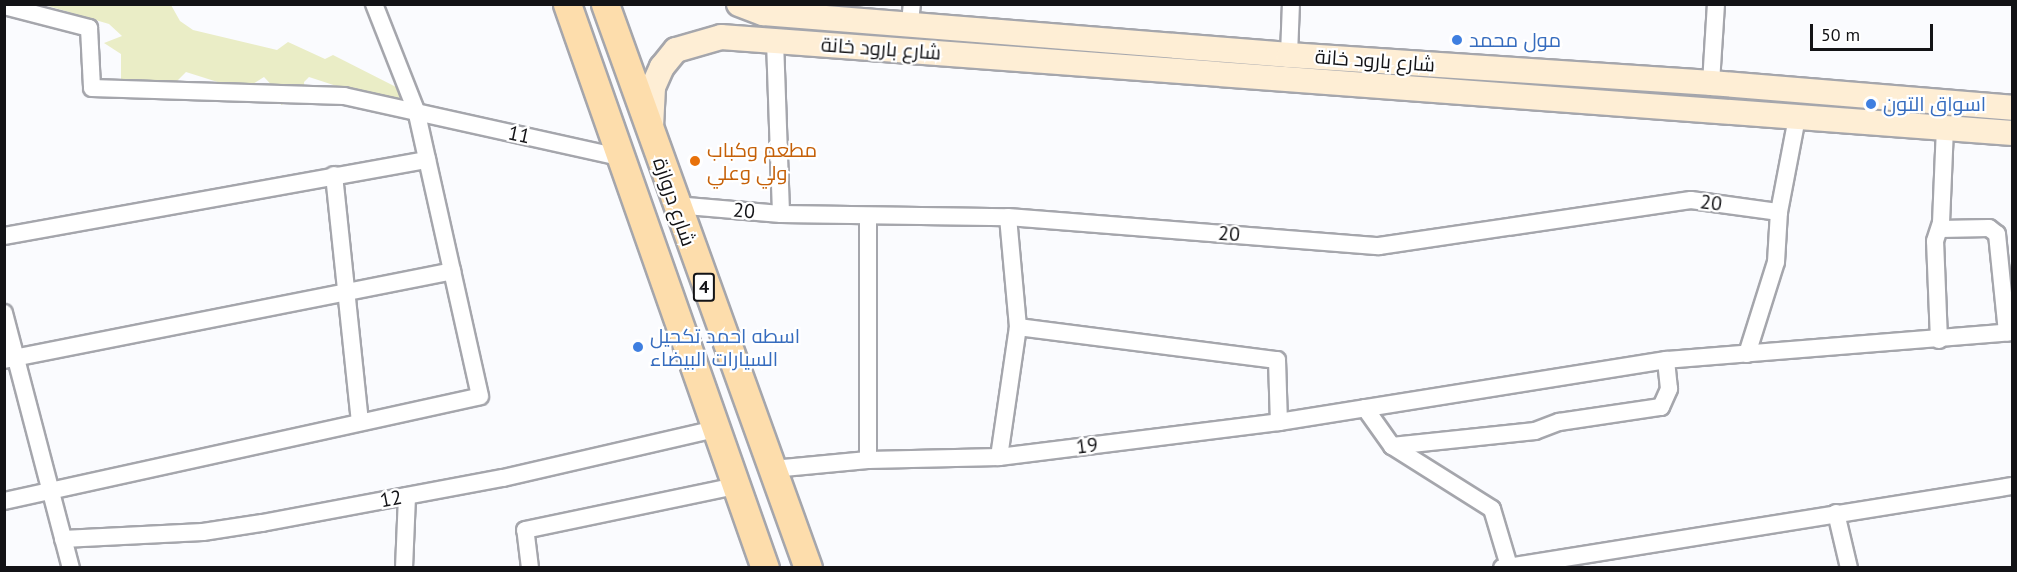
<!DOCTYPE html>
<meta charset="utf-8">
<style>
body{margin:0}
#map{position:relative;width:2017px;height:572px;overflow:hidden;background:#fafbfe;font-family:"PT Sans",Cairo,sans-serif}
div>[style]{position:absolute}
.green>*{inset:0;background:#eaedc6}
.roads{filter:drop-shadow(2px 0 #a5a6ac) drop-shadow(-2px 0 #a5a6ac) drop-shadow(0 2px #a5a6ac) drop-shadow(0 -2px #a5a6ac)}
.minor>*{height:16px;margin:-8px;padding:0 8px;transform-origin:8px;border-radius:8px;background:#fff}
.secondary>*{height:24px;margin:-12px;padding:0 12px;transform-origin:12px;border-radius:12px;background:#feeed5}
.primary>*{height:27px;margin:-13.5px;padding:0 13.5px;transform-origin:13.5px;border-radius:13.5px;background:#fdddac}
.dots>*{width:16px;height:16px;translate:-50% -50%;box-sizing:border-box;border:3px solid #fff;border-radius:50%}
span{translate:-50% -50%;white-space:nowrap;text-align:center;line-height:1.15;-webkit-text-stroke:4.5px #fff;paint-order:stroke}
.shield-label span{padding:2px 4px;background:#fff;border:2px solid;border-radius:4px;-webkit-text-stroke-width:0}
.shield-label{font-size:18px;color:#131316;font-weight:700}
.shop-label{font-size:20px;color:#366cbe}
.left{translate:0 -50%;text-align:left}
.street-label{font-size:20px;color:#131316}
.food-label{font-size:20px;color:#c56008}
.frame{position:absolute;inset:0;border:6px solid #131316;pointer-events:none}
.scale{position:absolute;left:1810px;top:24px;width:123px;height:27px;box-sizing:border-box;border:3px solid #131316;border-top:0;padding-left:8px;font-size:18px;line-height:21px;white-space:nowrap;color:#131316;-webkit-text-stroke:4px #fff;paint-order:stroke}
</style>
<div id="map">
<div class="green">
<i style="clip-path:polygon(45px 5px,171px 5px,180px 21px,193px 30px,277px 50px,288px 42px,325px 59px,333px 55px,400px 89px,402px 97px,398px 101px,370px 97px,309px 77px,304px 82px,305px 95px,281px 105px,280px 94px,264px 77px,243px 90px,186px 72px,177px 81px,150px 81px,121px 89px,121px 54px,104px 43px,122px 36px,109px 24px)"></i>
</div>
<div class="roads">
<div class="minor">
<i style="left:4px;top:6px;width:88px;rotate:14.5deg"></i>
<i style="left:89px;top:28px;width:60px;rotate:87.1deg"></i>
<i style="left:92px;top:88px;width:252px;rotate:1.8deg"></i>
<i style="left:344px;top:96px;width:283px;rotate:12.5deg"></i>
<i style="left:910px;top:22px;width:18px;rotate:-84deg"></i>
<i style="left:775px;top:41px;width:173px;rotate:88deg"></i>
<i style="left:1289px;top:55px;width:51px;rotate:-87.8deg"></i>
<i style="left:1711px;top:83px;width:79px;rotate:-86.4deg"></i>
<i style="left:334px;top:175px;width:248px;rotate:84deg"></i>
<i style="left:675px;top:205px;width:106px;rotate:4.9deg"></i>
<i style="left:781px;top:214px;width:227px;rotate:0.8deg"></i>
<i style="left:1008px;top:217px;width:372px;rotate:4.5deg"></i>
<i style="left:1379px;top:246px;width:315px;rotate:-8.4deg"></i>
<i style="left:1691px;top:200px;width:89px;rotate:7.8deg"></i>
<i style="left:1940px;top:229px;width:49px;rotate:-1.2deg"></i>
<i style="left:1989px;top:228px;width:10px;rotate:37deg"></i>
<i style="left:1997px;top:234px;width:99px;rotate:84.2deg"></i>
<i style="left:4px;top:236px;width:430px;rotate:-10.2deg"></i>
<i style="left:4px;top:313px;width:264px;rotate:75.3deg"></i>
<i style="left:1018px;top:327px;width:261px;rotate:7.3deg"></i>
<i style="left:1277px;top:360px;width:62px;rotate:88.2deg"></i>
<i style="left:1939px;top:340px;width:99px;rotate:-92.3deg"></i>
<i style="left:1935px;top:241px;width:19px;rotate:-72deg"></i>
<i style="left:1941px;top:223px;width:96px;rotate:-87.6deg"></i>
<i style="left:1747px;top:354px;width:96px;rotate:-72.5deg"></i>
<i style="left:1776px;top:262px;width:50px;rotate:-86.6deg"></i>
<i style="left:1779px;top:212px;width:96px;rotate:-79.2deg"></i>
<i style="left:4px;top:360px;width:457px;rotate:-11.2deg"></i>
<i style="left:1365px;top:408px;width:47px;rotate:54.6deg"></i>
<i style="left:1392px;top:446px;width:118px;rotate:32.2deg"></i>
<i style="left:1492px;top:509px;width:59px;rotate:73.4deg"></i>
<i style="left:1392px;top:446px;width:144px;rotate:-6deg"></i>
<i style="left:1535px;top:431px;width:26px;rotate:-21deg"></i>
<i style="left:1559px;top:422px;width:103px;rotate:-8.4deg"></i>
<i style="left:1661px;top:407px;width:20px;rotate:-66deg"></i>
<i style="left:1669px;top:389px;width:29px;rotate:-96deg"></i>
<i style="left:999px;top:457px;width:131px;rotate:-81.7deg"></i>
<i style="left:1018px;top:327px;width:110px;rotate:-95.2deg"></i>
<i style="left:868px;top:460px;width:244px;rotate:-90deg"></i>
<i style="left:773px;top:469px;width:95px;rotate:-5.4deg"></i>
<i style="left:868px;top:460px;width:131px;rotate:-1.3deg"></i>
<i style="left:999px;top:457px;width:282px;rotate:-7.1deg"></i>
<i style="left:1279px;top:422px;width:392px;rotate:-9.1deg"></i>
<i style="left:1666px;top:360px;width:347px;rotate:-4.6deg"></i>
<i style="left:4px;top:501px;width:487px;rotate:-12.4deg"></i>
<i style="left:480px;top:396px;width:290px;rotate:-102.6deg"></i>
<i style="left:417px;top:113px;width:117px;rotate:-111.5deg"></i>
<i style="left:1836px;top:513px;width:57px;rotate:76.7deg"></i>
<i style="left:63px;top:539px;width:140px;rotate:-2.9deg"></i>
<i style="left:203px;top:532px;width:60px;rotate:-8.7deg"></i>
<i style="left:262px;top:523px;width:245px;rotate:-10.6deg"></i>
<i style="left:503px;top:478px;width:218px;rotate:-13deg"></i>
<i style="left:404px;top:568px;width:72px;rotate:-87.6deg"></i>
<i style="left:530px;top:568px;width:38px;rotate:-97deg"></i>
<i style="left:525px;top:530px;width:215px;rotate:-11.8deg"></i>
<i style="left:1502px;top:568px;width:517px;rotate:-9.13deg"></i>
</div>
<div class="secondary">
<i style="left:739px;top:4px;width:26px;rotate:21deg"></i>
<i style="left:763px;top:13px;width:528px;rotate:4.57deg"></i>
<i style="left:1289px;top:55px;width:423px;rotate:3.8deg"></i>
<i style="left:1711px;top:83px;width:302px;rotate:4.7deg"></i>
<i style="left:651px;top:127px;width:40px;rotate:-87.1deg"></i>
<i style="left:653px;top:87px;width:22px;rotate:-66deg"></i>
<i style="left:662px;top:67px;width:22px;rotate:-51deg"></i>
<i style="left:676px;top:50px;width:47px;rotate:-16.1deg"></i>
<i style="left:721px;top:37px;width:1295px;rotate:4.25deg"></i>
</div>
<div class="primary">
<i style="left:567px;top:4px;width:598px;rotate:70.66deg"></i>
<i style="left:605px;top:4px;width:599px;rotate:70.2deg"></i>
</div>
</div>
<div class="dots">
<i style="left:1457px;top:40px;background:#3f7fe0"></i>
<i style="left:1871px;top:104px;background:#3f7fe0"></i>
<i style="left:695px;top:161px;background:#e8710a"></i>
<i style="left:638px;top:347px;background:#3f7fe0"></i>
</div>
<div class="shield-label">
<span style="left:704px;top:287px">4</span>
</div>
<div class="shop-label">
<span class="left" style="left:1469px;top:40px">مول محمد</span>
<span class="left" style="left:1883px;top:104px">اسواق التون</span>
<span class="left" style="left:650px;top:348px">اسطه احمد تكحيل<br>السيارات البيضاء</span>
</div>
<div class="street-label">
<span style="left:881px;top:49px;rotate:4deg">شارع بارود خانة</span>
<span style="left:1375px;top:61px;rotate:4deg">شارع بارود خانة</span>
<span style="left:519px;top:135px;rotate:12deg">11</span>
<span style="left:674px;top:202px;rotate:71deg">شارع دروازة</span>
<span style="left:1711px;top:203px;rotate:7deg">20</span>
<span style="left:744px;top:211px;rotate:5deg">20</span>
<span style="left:1229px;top:234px;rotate:4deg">20</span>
<span style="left:1087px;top:446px;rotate:-7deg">19</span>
<span style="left:391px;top:499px;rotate:-11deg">12</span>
</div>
<div class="food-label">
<span class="left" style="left:707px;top:162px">مطعم وكباب<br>ولي وعلي</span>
</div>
<div class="frame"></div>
<div class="scale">50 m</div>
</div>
